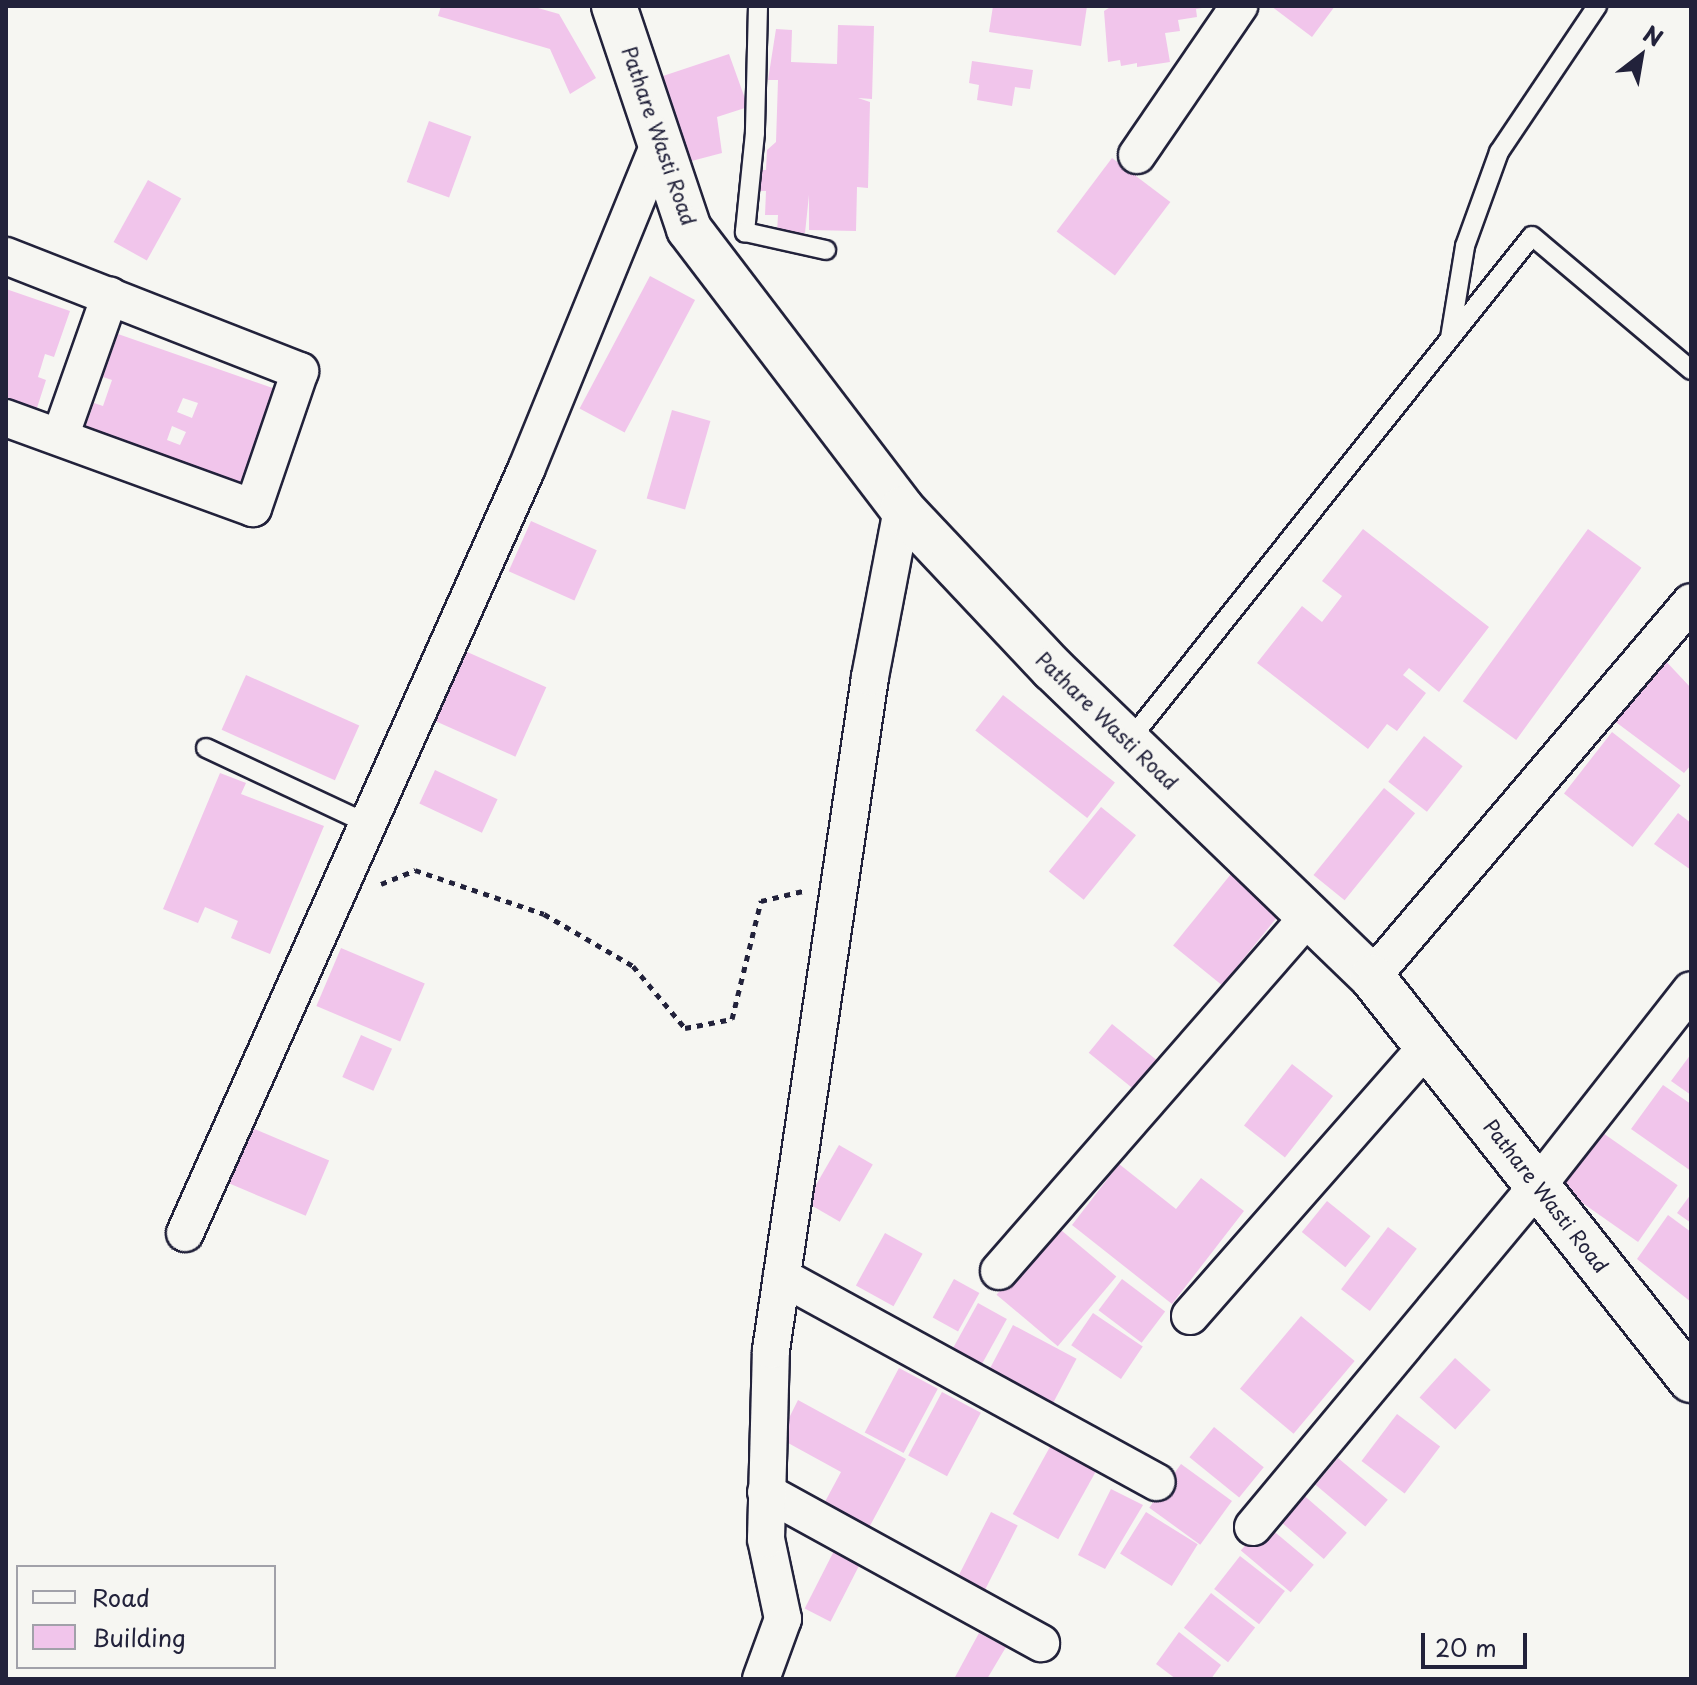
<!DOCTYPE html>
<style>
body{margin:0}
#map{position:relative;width:1697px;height:1685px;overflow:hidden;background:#f6f6f2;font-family:"Playpen Sans",sans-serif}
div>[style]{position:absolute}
.building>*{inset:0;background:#f1c5eb;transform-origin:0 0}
.path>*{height:5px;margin-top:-2.5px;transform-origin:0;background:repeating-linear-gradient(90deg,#22223b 0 6px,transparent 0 12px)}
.roads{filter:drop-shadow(2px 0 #22223b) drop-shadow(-2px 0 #22223b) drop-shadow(0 2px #22223b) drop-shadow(0 -2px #22223b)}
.lane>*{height:18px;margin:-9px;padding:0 9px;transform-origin:9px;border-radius:9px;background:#f6f6f2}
.street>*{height:36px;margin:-18px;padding:0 18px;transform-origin:18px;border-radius:18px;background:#f6f6f2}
.secondary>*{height:44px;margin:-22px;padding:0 22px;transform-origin:22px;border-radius:22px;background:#f6f6f2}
span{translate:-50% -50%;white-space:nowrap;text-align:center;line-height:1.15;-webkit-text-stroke:7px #f6f6f2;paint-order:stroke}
.street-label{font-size:20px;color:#22223b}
.frame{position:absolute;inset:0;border:8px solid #22223b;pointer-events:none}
.legend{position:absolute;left:16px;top:1565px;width:260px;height:104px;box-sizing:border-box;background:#f6f6f2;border:2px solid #a1a1a9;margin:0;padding:10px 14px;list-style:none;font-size:24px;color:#22223b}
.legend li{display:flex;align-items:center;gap:16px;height:40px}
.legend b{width:40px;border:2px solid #a1a1a9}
.north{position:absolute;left:1601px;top:16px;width:80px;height:80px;-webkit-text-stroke:6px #f6f6f2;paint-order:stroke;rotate:31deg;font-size:22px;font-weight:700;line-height:32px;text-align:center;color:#22223b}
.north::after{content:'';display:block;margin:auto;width:28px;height:36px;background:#22223b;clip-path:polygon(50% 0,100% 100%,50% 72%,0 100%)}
.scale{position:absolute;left:1421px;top:1633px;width:106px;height:36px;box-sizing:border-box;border:4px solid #22223b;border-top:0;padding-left:10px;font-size:24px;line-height:28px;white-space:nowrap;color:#22223b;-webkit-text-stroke:6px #f6f6f2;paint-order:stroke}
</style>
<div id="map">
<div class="building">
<i style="clip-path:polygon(441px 6px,531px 6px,559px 14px,596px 78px,570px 94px,550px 49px,438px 16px)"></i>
<i style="clip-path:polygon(993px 6px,1087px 6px,1081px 46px,989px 32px)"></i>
<i style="clip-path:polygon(1112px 6px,1201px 6px,1202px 8px,1196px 9px,1197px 17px,1178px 20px,1180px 31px,1165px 33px,1170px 62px,1137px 67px,1137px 63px,1121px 66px,1120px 60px,1108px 62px,1104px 11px)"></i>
<i style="clip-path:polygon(1271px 6px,1335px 6px,1312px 37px)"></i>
<i style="clip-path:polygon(838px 25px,874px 26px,872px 99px,858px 98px,870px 102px,868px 188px,857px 187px,856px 231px,809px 230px,809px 195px,805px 233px,777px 233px,778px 215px,765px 215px,766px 191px,758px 191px,758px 170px,766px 170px,767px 150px,776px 142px,778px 80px,768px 80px,776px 29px,792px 30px,791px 62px,837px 64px)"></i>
<i style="clip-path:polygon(729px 54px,748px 107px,717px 117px,722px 153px,684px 163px,657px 78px)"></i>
<i style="clip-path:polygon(972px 61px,1033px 70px,1030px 89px,1015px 87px,1012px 106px,977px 100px,979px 85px,969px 83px)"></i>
<i style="left:429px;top:121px;width:45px;height:65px;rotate:20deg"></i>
<i style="left:1112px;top:158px;width:73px;height:92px;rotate:37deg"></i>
<i style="left:148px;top:180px;width:38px;height:71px;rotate:29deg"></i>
<i style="left:650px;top:276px;width:51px;height:150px;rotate:28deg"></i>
<i style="clip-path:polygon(6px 289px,70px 311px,54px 357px,45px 354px,38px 377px,46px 380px,35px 414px,6px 404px)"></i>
<i style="clip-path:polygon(evenodd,118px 334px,284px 392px,259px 435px,251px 458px,259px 461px,248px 494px,82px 436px,94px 403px,103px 406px,112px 380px,103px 377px,118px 334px,183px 398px,198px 403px,192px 418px,177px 412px,183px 398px,118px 334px,172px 426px,186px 432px,180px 445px,167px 440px,172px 426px)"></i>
<i style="left:672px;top:410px;width:40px;height:92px;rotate:16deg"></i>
<i style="left:531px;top:521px;width:72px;height:55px;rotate:24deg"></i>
<i style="clip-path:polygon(1363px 529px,1489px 627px,1439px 692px,1409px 668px,1403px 675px,1426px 693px,1397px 731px,1387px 724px,1368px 749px,1257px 663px,1302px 606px,1322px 622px,1342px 596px,1322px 581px)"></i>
<i style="left:1588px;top:529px;width:66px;height:213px;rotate:36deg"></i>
<i style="left:465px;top:651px;width:89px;height:76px;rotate:24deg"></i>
<i style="clip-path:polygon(1661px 656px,1691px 688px,1691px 765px,1684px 773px,1613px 720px)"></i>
<i style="left:246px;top:675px;width:124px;height:60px;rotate:24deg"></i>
<i style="left:1003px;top:695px;width:142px;height:45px;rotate:38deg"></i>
<i style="left:1612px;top:732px;width:87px;height:78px;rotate:38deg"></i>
<i style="left:1424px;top:736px;width:49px;height:58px;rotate:38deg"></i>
<i style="left:435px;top:770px;width:69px;height:37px;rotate:25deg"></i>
<i style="clip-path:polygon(220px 773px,246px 783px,241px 794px,324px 826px,270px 954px,231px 938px,238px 921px,205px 907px,198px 923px,163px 909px)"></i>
<i style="left:1384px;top:788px;width:40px;height:112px;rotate:39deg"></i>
<i style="left:1101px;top:807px;width:45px;height:83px;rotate:39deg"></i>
<i style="clip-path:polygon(1678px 813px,1691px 823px,1691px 870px,1654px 844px)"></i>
<i style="left:1231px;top:874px;width:63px;height:92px;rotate:39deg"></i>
<i style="left:341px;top:948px;width:91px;height:63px;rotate:23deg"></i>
<i style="left:1112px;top:1024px;width:72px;height:37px;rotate:39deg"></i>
<i style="left:361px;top:1035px;width:34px;height:46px;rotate:24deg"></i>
<i style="clip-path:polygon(1691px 1054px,1691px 1095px,1671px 1081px)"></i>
<i style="left:1292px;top:1064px;width:52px;height:78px;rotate:38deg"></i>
<i style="clip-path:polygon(1663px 1085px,1691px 1104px,1691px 1171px,1631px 1129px)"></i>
<i style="left:1590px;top:1124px;width:107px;height:69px;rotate:35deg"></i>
<i style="left:250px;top:1127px;width:86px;height:60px;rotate:23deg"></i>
<i style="left:839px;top:1145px;width:39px;height:66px;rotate:30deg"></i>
<i style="clip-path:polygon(1119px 1164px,1176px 1209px,1201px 1178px,1244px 1211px,1172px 1304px,1072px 1225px)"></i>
<i style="clip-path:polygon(1691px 1194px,1691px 1223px,1677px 1213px)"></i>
<i style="left:1327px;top:1201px;width:56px;height:40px;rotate:39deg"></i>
<i style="clip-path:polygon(1668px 1215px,1691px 1232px,1691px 1302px,1637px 1259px)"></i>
<i style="left:1055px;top:1225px;width:80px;height:91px;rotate:40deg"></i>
<i style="left:1388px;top:1227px;width:36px;height:78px;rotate:37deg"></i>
<i style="left:885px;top:1233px;width:43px;height:60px;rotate:29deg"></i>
<i style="left:954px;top:1279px;width:29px;height:44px;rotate:29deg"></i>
<i style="left:1122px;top:1279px;width:54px;height:39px;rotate:37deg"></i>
<i style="left:978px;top:1303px;width:33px;height:60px;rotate:29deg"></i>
<i style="left:1093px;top:1313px;width:60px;height:39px;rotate:34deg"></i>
<i style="left:1301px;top:1316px;width:70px;height:95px;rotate:40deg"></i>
<i style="left:1013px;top:1325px;width:72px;height:58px;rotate:28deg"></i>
<i style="left:1455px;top:1358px;width:48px;height:53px;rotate:42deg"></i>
<i style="left:899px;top:1368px;width:44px;height:73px;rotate:28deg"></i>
<i style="left:942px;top:1392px;width:44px;height:72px;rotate:28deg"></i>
<i style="clip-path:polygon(798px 1400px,906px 1459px,865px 1535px,820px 1511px,841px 1472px,779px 1438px)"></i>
<i style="left:1397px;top:1414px;width:54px;height:59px;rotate:37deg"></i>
<i style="left:1214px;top:1427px;width:64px;height:39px;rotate:39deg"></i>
<i style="left:1051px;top:1445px;width:52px;height:79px;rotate:29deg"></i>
<i style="left:1338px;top:1458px;width:65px;height:35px;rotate:40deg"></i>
<i style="left:1181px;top:1464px;width:63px;height:54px;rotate:36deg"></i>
<i style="clip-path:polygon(1111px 1489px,1143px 1505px,1105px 1569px,1078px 1555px)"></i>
<i style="left:1300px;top:1492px;width:62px;height:35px;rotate:41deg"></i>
<i style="left:991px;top:1512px;width:30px;height:76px;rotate:27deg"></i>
<i style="left:1146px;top:1512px;width:61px;height:49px;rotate:32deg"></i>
<i style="left:1264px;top:1523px;width:65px;height:36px;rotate:40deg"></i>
<i style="left:836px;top:1547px;width:29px;height:69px;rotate:27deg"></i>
<i style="left:1240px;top:1556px;width:57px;height:42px;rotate:38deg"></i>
<i style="left:1211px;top:1593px;width:56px;height:44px;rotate:38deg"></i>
<i style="clip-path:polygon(1179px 1632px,1221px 1665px,1211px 1679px,1176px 1679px,1156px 1664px)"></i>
<i style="clip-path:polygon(979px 1633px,1006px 1647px,987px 1679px,954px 1679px)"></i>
</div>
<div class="path">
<i style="left:381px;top:884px;width:37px;rotate:-22deg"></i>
<i style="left:415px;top:870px;width:136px;rotate:18.8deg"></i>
<i style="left:544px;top:914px;width:103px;rotate:30.3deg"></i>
<i style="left:633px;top:966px;width:81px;rotate:50deg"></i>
<i style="left:685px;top:1028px;width:48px;rotate:-10.8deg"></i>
<i style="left:732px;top:1019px;width:122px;rotate:-76.2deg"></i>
<i style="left:761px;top:901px;width:43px;rotate:-13.4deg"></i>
</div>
<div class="roads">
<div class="lane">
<i style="left:758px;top:6px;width:127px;rotate:91.4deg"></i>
<i style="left:755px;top:133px;width:100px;rotate:95.8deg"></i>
<i style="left:745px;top:232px;width:83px;rotate:12.5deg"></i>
<i style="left:1450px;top:338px;width:93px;rotate:-80.7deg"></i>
<i style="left:1465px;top:246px;width:100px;rotate:-70.1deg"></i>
<i style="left:1499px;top:152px;width:176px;rotate:-56.1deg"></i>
<i style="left:1128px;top:742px;width:647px;rotate:-51.4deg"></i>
<i style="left:1532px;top:236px;width:208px;rotate:40.1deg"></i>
<i style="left:206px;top:748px;width:179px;rotate:25.1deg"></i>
</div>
<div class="street">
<i style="left:1137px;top:155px;width:181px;rotate:-55.6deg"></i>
<i style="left:6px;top:256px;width:316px;rotate:21.4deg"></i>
<i style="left:300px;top:371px;width:145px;rotate:108.9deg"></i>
<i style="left:253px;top:508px;width:263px;rotate:-160deg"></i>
<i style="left:60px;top:437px;width:150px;rotate:-70.5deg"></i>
<i style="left:1372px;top:977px;width:492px;rotate:-49.6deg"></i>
<i style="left:185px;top:1233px;width:836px;rotate:-65.92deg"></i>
<i style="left:526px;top:470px;width:354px;rotate:-67.8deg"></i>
<i style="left:999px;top:1271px;width:471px;rotate:-48.9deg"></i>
<i style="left:782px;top:1277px;width:427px;rotate:28.7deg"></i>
<i style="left:1190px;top:1316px;width:359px;rotate:-48.7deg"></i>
<i style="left:766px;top:1492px;width:314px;rotate:28.8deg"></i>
<i style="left:1253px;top:1527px;width:447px;rotate:-50.2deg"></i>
<i style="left:1539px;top:1184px;width:246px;rotate:-51.9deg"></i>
<i style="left:761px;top:1679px;width:64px;rotate:-69.9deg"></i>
<i style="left:783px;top:1619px;width:82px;rotate:-102deg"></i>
<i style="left:766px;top:1539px;width:189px;rotate:-88.5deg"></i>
<i style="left:771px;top:1350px;width:680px;rotate:-81.63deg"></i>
<i style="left:870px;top:677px;width:171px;rotate:-79.2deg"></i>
</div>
<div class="secondary">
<i style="left:614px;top:6px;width:235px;rotate:71.4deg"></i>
<i style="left:689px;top:229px;width:352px;rotate:52.7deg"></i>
<i style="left:902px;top:509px;width:220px;rotate:46.7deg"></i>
<i style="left:1053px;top:669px;width:443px;rotate:44deg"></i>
<i style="left:1372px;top:977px;width:514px;rotate:51.64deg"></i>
</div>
</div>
<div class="street-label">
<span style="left:659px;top:136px;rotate:71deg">Pathare Wasti Road</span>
<span style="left:1107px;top:721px;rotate:44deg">Pathare Wasti Road</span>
<span style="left:1546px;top:1196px;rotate:52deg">Pathare Wasti Road</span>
</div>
<div class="frame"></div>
<ul class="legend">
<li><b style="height:10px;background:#f6f6f2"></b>Road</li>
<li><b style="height:22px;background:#f1c5eb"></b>Building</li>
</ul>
<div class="north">N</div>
<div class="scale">20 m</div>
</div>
